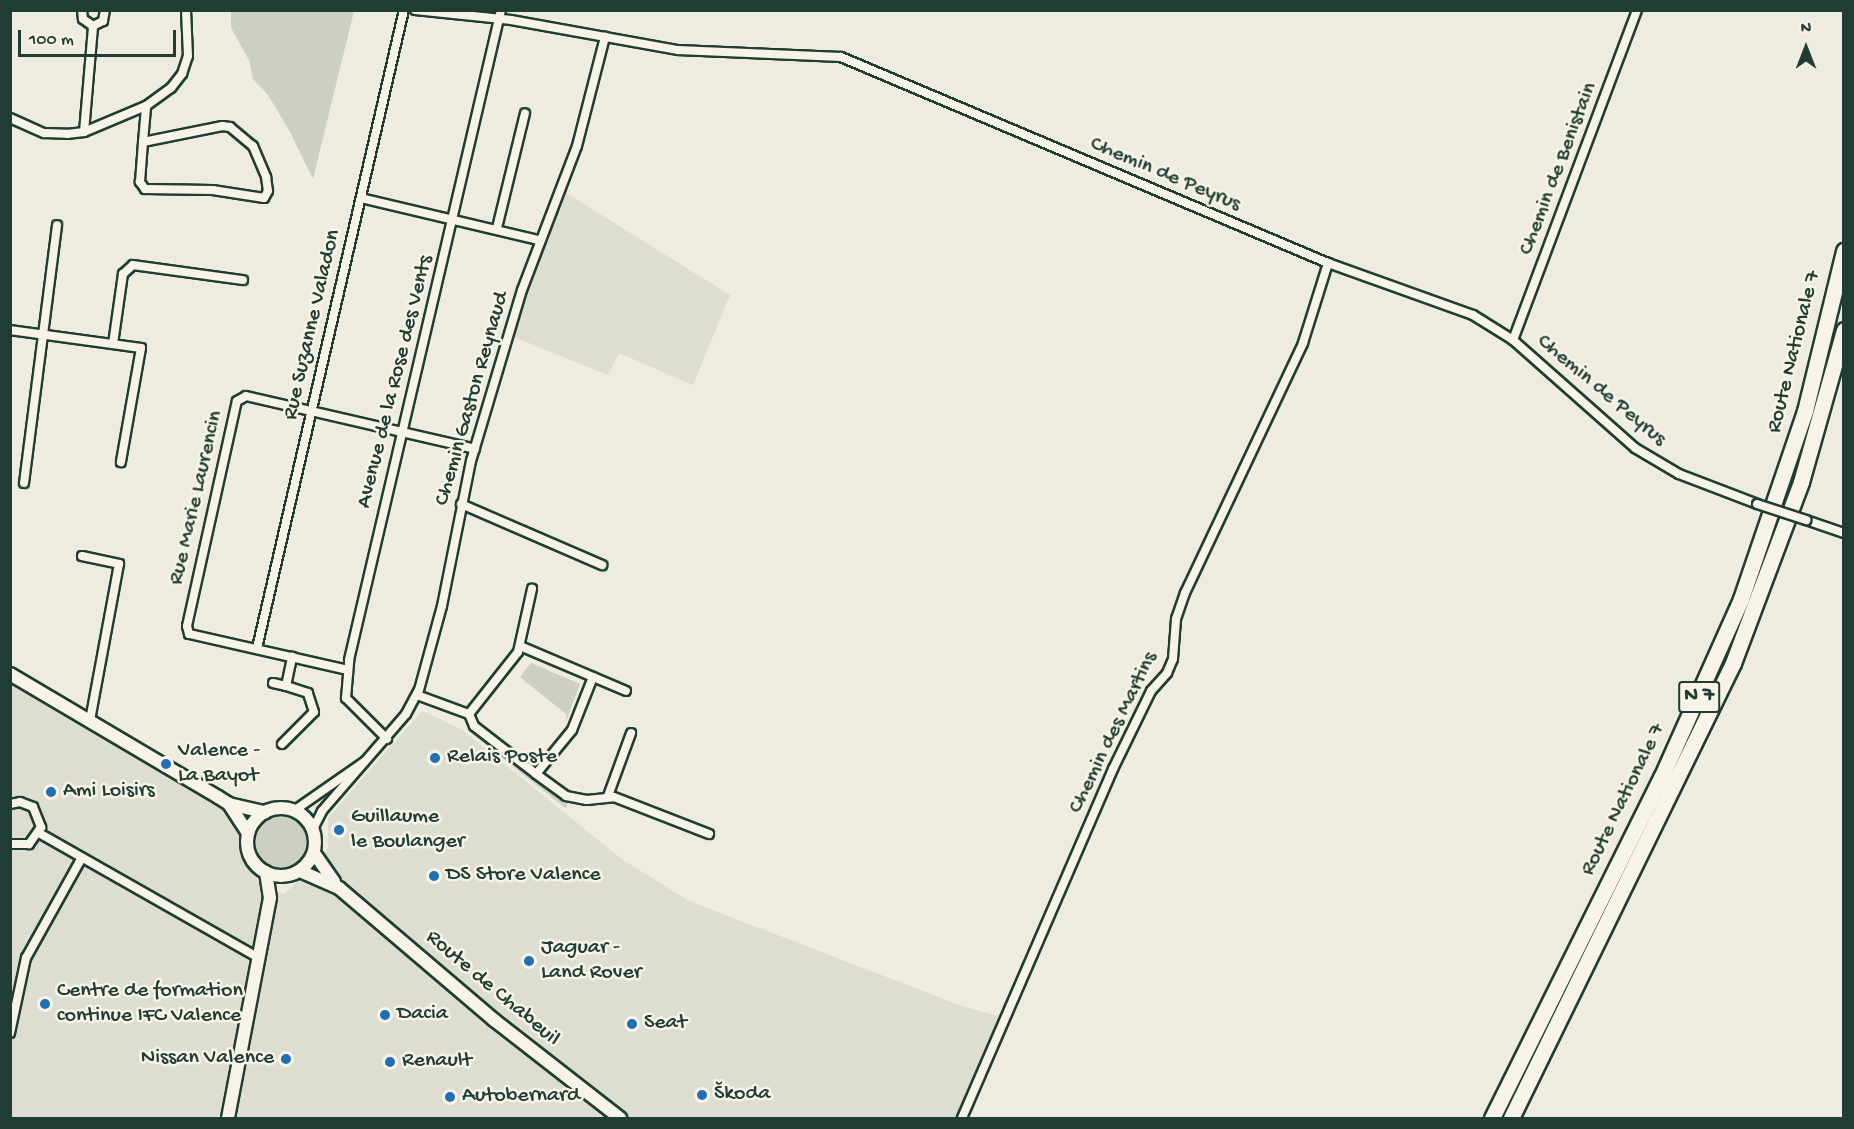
<!DOCTYPE html>
<meta charset="utf-8">
<style>
body{margin:0}
#map{position:relative;width:1854px;height:1129px;overflow:hidden;background:#eeece1;font-family:"Gochi Hand",sans-serif}
div>[style]{position:absolute}
.built>*{inset:0;background:#ddddd2}
.green>*{inset:0;background:#cccfc4}
.round{border-radius:50%}
.roads{filter:drop-shadow(2px 0 #1f3d34) drop-shadow(-2px 0 #1f3d34) drop-shadow(0 2px #1f3d34) drop-shadow(0 -2px #1f3d34)}
.street>*{height:8px;margin:-4px;padding:0 4px;transform-origin:4px;border-radius:4px;background:#f7f3e8}
.secondary>*{height:12px;margin:-6px;padding:0 6px;transform-origin:6px;border-radius:6px;background:#f7f3e8}
.secondary>.ring{margin:-6px;padding:0;box-sizing:content-box;background:none;border:12px solid #f7f3e8;border-radius:50%}
.highway>*{height:15px;margin:-7.5px;padding:0 7.5px;transform-origin:7.5px;border-radius:7.5px;background:#f7f3e8}
.bridges{filter:drop-shadow(2px 0 #1f3d34) drop-shadow(-2px 0 #1f3d34) drop-shadow(0 2px #1f3d34) drop-shadow(0 -2px #1f3d34)}
.street-bridge>*{height:8px;margin:-4px;padding:0 4px;transform-origin:4px;border-radius:4px;background:#f7f3e8}
.dots>*{width:16px;height:16px;translate:-50% -50%;box-sizing:border-box;border:3px solid #f7f3e8;border-radius:50%}
span{translate:-50% -50%;white-space:nowrap;text-align:center;line-height:1.15;-webkit-text-stroke:5px #f7f3e8;paint-order:stroke}
.shield-label span{padding:2px 4px;background:#f7f3e8;border:2px solid;border-radius:4px;-webkit-text-stroke-width:0}
.shield-label{font-size:21px;color:#1f3d34;font-weight:700}
.street-label{font-size:22px;color:#1f3d34}
.poi-label{font-size:22px;color:#1f3d34}
.left{translate:0 -50%;text-align:left}
.right{translate:-100% -50%;text-align:right}
.frame{position:absolute;inset:0;border:12px solid #1f3d34;pointer-events:none}
.north{position:absolute;left:1776px;top:18px;width:60px;height:60px;-webkit-text-stroke:4px #f7f3e8;paint-order:stroke;rotate:0deg;font-size:16px;font-weight:700;line-height:24px;text-align:center;color:#1f3d34}
.north::after{content:'';display:block;margin:auto;width:21px;height:27px;background:#1f3d34;clip-path:polygon(50% 0,100% 100%,50% 72%,0 100%)}
.scale{position:absolute;left:18px;top:30px;width:158px;height:27px;box-sizing:border-box;border:3px solid #1f3d34;border-top:0;padding-left:8px;font-size:18px;line-height:21px;white-space:nowrap;color:#1f3d34;-webkit-text-stroke:4px #f7f3e8;paint-order:stroke}
</style>
<div id="map">
<div class="built">
<i style="clip-path:polygon(563px 191px,730px 295px,693px 385px,619px 353px,608px 375px,514px 337px,523px 292px)"></i>
<i style="clip-path:polygon(10px 681px,219px 802px,239px 826px,240px 846px,260px 886px,284px 894px,297px 882px,311px 879px,328px 848px,328px 818px,422px 711px,461px 729px,623px 860px,689px 901px,962px 1006px,1005px 1018px,963px 1118px,11px 1118px)"></i>
</div>
<div class="green">
<i style="clip-path:polygon(231px 11px,354px 11px,313px 179px,289px 130px,268px 95px,253px 79px,249px 60px,231px 28px)"></i>
<i style="clip-path:polygon(531px 663px,580px 684px,566px 721px,566px 714px,520px 677px)"></i>
<i style="clip-path:polygon(467px 730px,568px 802px,566px 808px,564px 807px)"></i>
<i class="round" style="left:253px;top:813px;width:56px;height:56px"></i>
</div>
<div class="roads">
<div class="street">
<i style="left:82px;top:10px;width:9px;rotate:84deg"></i>
<i style="left:83px;top:19px;width:12px;rotate:35deg"></i>
<i style="left:93px;top:26px;width:11px;rotate:-27deg"></i>
<i style="left:103px;top:21px;width:11px;rotate:-80deg"></i>
<i style="left:415px;top:10px;width:97px;rotate:5.9deg"></i>
<i style="left:511px;top:20px;width:170px;rotate:10.2deg"></i>
<i style="left:678px;top:50px;width:163px;rotate:2.5deg"></i>
<i style="left:841px;top:57px;width:529px;rotate:22.93deg"></i>
<i style="left:1328px;top:263px;width:154px;rotate:19.7deg"></i>
<i style="left:1473px;top:315px;width:47px;rotate:32deg"></i>
<i style="left:1513px;top:340px;width:163px;rotate:41.5deg"></i>
<i style="left:1635px;top:448px;width:51px;rotate:30.6deg"></i>
<i style="left:1679px;top:474px;width:84px;rotate:21deg"></i>
<i style="left:10px;top:118px;width:37px;rotate:24deg"></i>
<i style="left:44px;top:133px;width:23px;rotate:2deg"></i>
<i style="left:67px;top:134px;width:17px;rotate:-7deg"></i>
<i style="left:84px;top:132px;width:67px;rotate:-22.8deg"></i>
<i style="left:146px;top:106px;width:31px;rotate:-36deg"></i>
<i style="left:171px;top:88px;width:18px;rotate:-52deg"></i>
<i style="left:182px;top:74px;width:19px;rotate:-72deg"></i>
<i style="left:188px;top:56px;width:46px;rotate:-92.5deg"></i>
<i style="left:222px;top:126px;width:8px;rotate:7deg"></i>
<i style="left:230px;top:127px;width:30px;rotate:40deg"></i>
<i style="left:253px;top:146px;width:34px;rotate:67deg"></i>
<i style="left:266px;top:177px;width:14px;rotate:82deg"></i>
<i style="left:268px;top:191px;width:8px;rotate:120deg"></i>
<i style="left:264px;top:198px;width:52px;rotate:-171.1deg"></i>
<i style="left:213px;top:190px;width:68px;rotate:-179.2deg"></i>
<i style="left:145px;top:189px;width:9px;rotate:-126deg"></i>
<i style="left:140px;top:182px;width:40px;rotate:-85.7deg"></i>
<i style="left:143px;top:142px;width:81px;rotate:-11.4deg"></i>
<i style="left:84px;top:132px;width:106px;rotate:-85.1deg"></i>
<i style="left:143px;top:142px;width:36px;rotate:-85deg"></i>
<i style="left:361px;top:198px;width:183px;rotate:13.3deg"></i>
<i style="left:497px;top:228px;width:118px;rotate:-76.3deg"></i>
<i style="left:10px;top:330px;width:132px;rotate:7.8deg"></i>
<i style="left:141px;top:348px;width:116px;rotate:100deg"></i>
<i style="left:1513px;top:340px;width:353px;rotate:-69.4deg"></i>
<i style="left:113px;top:344px;width:71px;rotate:-81.9deg"></i>
<i style="left:123px;top:274px;width:13px;rotate:-42deg"></i>
<i style="left:133px;top:265px;width:111px;rotate:7.8deg"></i>
<i style="left:24px;top:483px;width:260px;rotate:-82.7deg"></i>
<i style="left:461px;top:504px;width:154px;rotate:23.4deg"></i>
<i style="left:1806px;top:520px;width:40px;rotate:18.9deg"></i>
<i style="left:82px;top:556px;width:38px;rotate:12deg"></i>
<i style="left:119px;top:564px;width:159px;rotate:100.5deg"></i>
<i style="left:520px;top:646px;width:115px;rotate:23deg"></i>
<i style="left:257px;top:648px;width:655px;rotate:-77.03deg"></i>
<i style="left:348px;top:670px;width:163px;rotate:-167.2deg"></i>
<i style="left:189px;top:634px;width:8px;rotate:-104deg"></i>
<i style="left:187px;top:626px;width:230px;rotate:-77.5deg"></i>
<i style="left:237px;top:401px;width:10px;rotate:-29deg"></i>
<i style="left:246px;top:396px;width:235px;rotate:13deg"></i>
<i style="left:273px;top:683px;width:13px;rotate:13deg"></i>
<i style="left:417px;top:695px;width:55px;rotate:20.1deg"></i>
<i style="left:469px;top:714px;width:79px;rotate:-51.7deg"></i>
<i style="left:518px;top:652px;width:65px;rotate:-77.5deg"></i>
<i style="left:469px;top:714px;width:13px;rotate:67deg"></i>
<i style="left:474px;top:726px;width:78px;rotate:37.7deg"></i>
<i style="left:536px;top:774px;width:57px;rotate:-50.7deg"></i>
<i style="left:572px;top:730px;width:57px;rotate:-68.4deg"></i>
<i style="left:387px;top:739px;width:58px;rotate:-135deg"></i>
<i style="left:346px;top:698px;width:38px;rotate:-85deg"></i>
<i style="left:349px;top:660px;width:668px;rotate:-76.84deg"></i>
<i style="left:282px;top:744px;width:45px;rotate:-45deg"></i>
<i style="left:314px;top:712px;width:20px;rotate:-108deg"></i>
<i style="left:308px;top:693px;width:23px;rotate:-162deg"></i>
<i style="left:286px;top:686px;width:30px;rotate:-78deg"></i>
<i style="left:536px;top:774px;width:37px;rotate:36deg"></i>
<i style="left:566px;top:796px;width:21px;rotate:11deg"></i>
<i style="left:587px;top:800px;width:27px;rotate:-6deg"></i>
<i style="left:614px;top:797px;width:102px;rotate:21.3deg"></i>
<i style="left:608px;top:796px;width:67px;rotate:-69.9deg"></i>
<i style="left:10px;top:804px;width:10px;rotate:-11deg"></i>
<i style="left:20px;top:802px;width:14px;rotate:21deg"></i>
<i style="left:33px;top:807px;width:22px;rotate:68deg"></i>
<i style="left:41px;top:827px;width:21px;rotate:125deg"></i>
<i style="left:29px;top:844px;width:19px;rotate:180deg"></i>
<i style="left:295px;top:810px;width:84px;rotate:-34.8deg"></i>
<i style="left:313px;top:829px;width:20px;rotate:-63deg"></i>
<i style="left:322px;top:811px;width:128px;rotate:-49.1deg"></i>
<i style="left:406px;top:714px;width:27px;rotate:-62deg"></i>
<i style="left:419px;top:690px;width:87px;rotate:-74.7deg"></i>
<i style="left:442px;top:606px;width:148px;rotate:-78.7deg"></i>
<i style="left:471px;top:461px;width:178px;rotate:-73.4deg"></i>
<i style="left:522px;top:290px;width:154px;rotate:-69.1deg"></i>
<i style="left:577px;top:146px;width:113px;rotate:-75.6deg"></i>
<i style="left:39px;top:833px;width:253px;rotate:29.6deg"></i>
<i style="left:10px;top:1033px;width:77px;rotate:-78deg"></i>
<i style="left:26px;top:958px;width:113px;rotate:-60.9deg"></i>
<i style="left:962px;top:1118px;width:380px;rotate:-66.6deg"></i>
<i style="left:1113px;top:769px;width:87px;rotate:-64deg"></i>
<i style="left:1151px;top:691px;width:24px;rotate:-48deg"></i>
<i style="left:1167px;top:673px;width:15px;rotate:-67deg"></i>
<i style="left:1173px;top:659px;width:40px;rotate:-85.7deg"></i>
<i style="left:1176px;top:619px;width:28px;rotate:-71deg"></i>
<i style="left:1185px;top:593px;width:276px;rotate:-64.7deg"></i>
<i style="left:1303px;top:343px;width:84px;rotate:-72.6deg"></i>
</div>
<div class="secondary">
<i style="left:10px;top:674px;width:242px;rotate:30.6deg"></i>
<i style="left:218px;top:797px;width:13px;rotate:32deg"></i>
<i style="left:229px;top:804px;width:35px;rotate:57deg"></i>
<i style="left:229px;top:804px;width:37px;rotate:13deg"></i>
<i class="ring" style="left:247px;top:808px;width:56px;height:56px"></i>
<i style="left:314px;top:853px;width:35px;rotate:55deg"></i>
<i style="left:300px;top:871px;width:43px;rotate:23.6deg"></i>
<i style="left:339px;top:888px;width:204px;rotate:40.4deg"></i>
<i style="left:494px;top:1020px;width:160px;rotate:37.9deg"></i>
<i style="left:228px;top:1118px;width:224px;rotate:-79.2deg"></i>
<i style="left:270px;top:898px;width:26px;rotate:-99deg"></i>
</div>
<div class="highway">
<i style="left:1492px;top:1118px;width:380px;rotate:-63.6deg"></i>
<i style="left:1661px;top:778px;width:196px;rotate:-65.9deg"></i>
<i style="left:1741px;top:599px;width:199px;rotate:-71.2deg"></i>
<i style="left:1805px;top:411px;width:165px;rotate:-76.3deg"></i>
<i style="left:1511px;top:1118px;width:506px;rotate:-63.99deg"></i>
<i style="left:1733px;top:663px;width:193px;rotate:-69.4deg"></i>
<i style="left:1801px;top:482px;width:158px;rotate:-74.2deg"></i>
</div>
</div>
<div class="bridges">
<div class="street-bridge">
<i style="left:1757px;top:504px;width:52px;rotate:18.1deg"></i>
</div>
</div>
<div class="dots">
<i style="left:435px;top:758px;background:#1f6fb2"></i>
<i style="left:166px;top:764px;background:#1f6fb2"></i>
<i style="left:51px;top:792px;background:#1f6fb2"></i>
<i style="left:339px;top:830px;background:#1f6fb2"></i>
<i style="left:434px;top:876px;background:#1f6fb2"></i>
<i style="left:529px;top:961px;background:#1f6fb2"></i>
<i style="left:45px;top:1004px;background:#1f6fb2"></i>
<i style="left:385px;top:1015px;background:#1f6fb2"></i>
<i style="left:632px;top:1024px;background:#1f6fb2"></i>
<i style="left:286px;top:1059px;background:#1f6fb2"></i>
<i style="left:390px;top:1062px;background:#1f6fb2"></i>
<i style="left:702px;top:1095px;background:#1f6fb2"></i>
<i style="left:450px;top:1097px;background:#1f6fb2"></i>
</div>
<div class="shield-label">
<span style="left:1699px;top:697px">N 7</span>
</div>
<div class="street-label">
<span style="left:1559px;top:169px;rotate:-69deg">Chemin de Benistain</span>
<span style="left:1165px;top:175px;rotate:23deg">Chemin de Peyrus</span>
<span style="left:313px;top:325px;rotate:-77deg">Rue Suzanne Valadon</span>
<span style="left:1795px;top:352px;rotate:-76deg">Route Nationale 7</span>
<span style="left:396px;top:382px;rotate:-76deg">Avenue de la Rose des Vents</span>
<span style="left:1601px;top:391px;rotate:40deg">Chemin de Peyrus</span>
<span style="left:473px;top:399px;rotate:-74deg">Chemin Gaston Reynaud</span>
<span style="left:197px;top:498px;rotate:-77deg">Rue Marie Laurencin</span>
<span style="left:1114px;top:733px;rotate:-64deg">Chemin des Martins</span>
<span style="left:1624px;top:800px;rotate:-64deg">Route Nationale 7</span>
<span style="left:492px;top:989px;rotate:40deg">Route de Chabeuil</span>
</div>
<div class="poi-label">
<span class="left" style="left:178px;top:764px">Valence -<br>La Bayot</span>
<span class="left" style="left:447px;top:758px">Relais Poste</span>
<span class="left" style="left:63px;top:792px">Ami Loisirs</span>
<span class="left" style="left:351px;top:830px">Guillaume<br>le Boulanger</span>
<span class="left" style="left:446px;top:876px">DS Store Valence</span>
<span class="left" style="left:541px;top:961px">Jaguar -<br>Land Rover</span>
<span class="left" style="left:57px;top:1004px">Centre de formation<br>continue IFC Valence</span>
<span class="left" style="left:397px;top:1015px">Dacia</span>
<span class="left" style="left:644px;top:1024px">Seat</span>
<span class="right" style="left:274px;top:1059px">Nissan Valence</span>
<span class="left" style="left:402px;top:1062px">Renault</span>
<span class="left" style="left:714px;top:1095px">Škoda</span>
<span class="left" style="left:462px;top:1097px">Autobernard</span>
</div>
<div class="frame"></div>
<div class="north">N</div>
<div class="scale">100 m</div>
</div>
